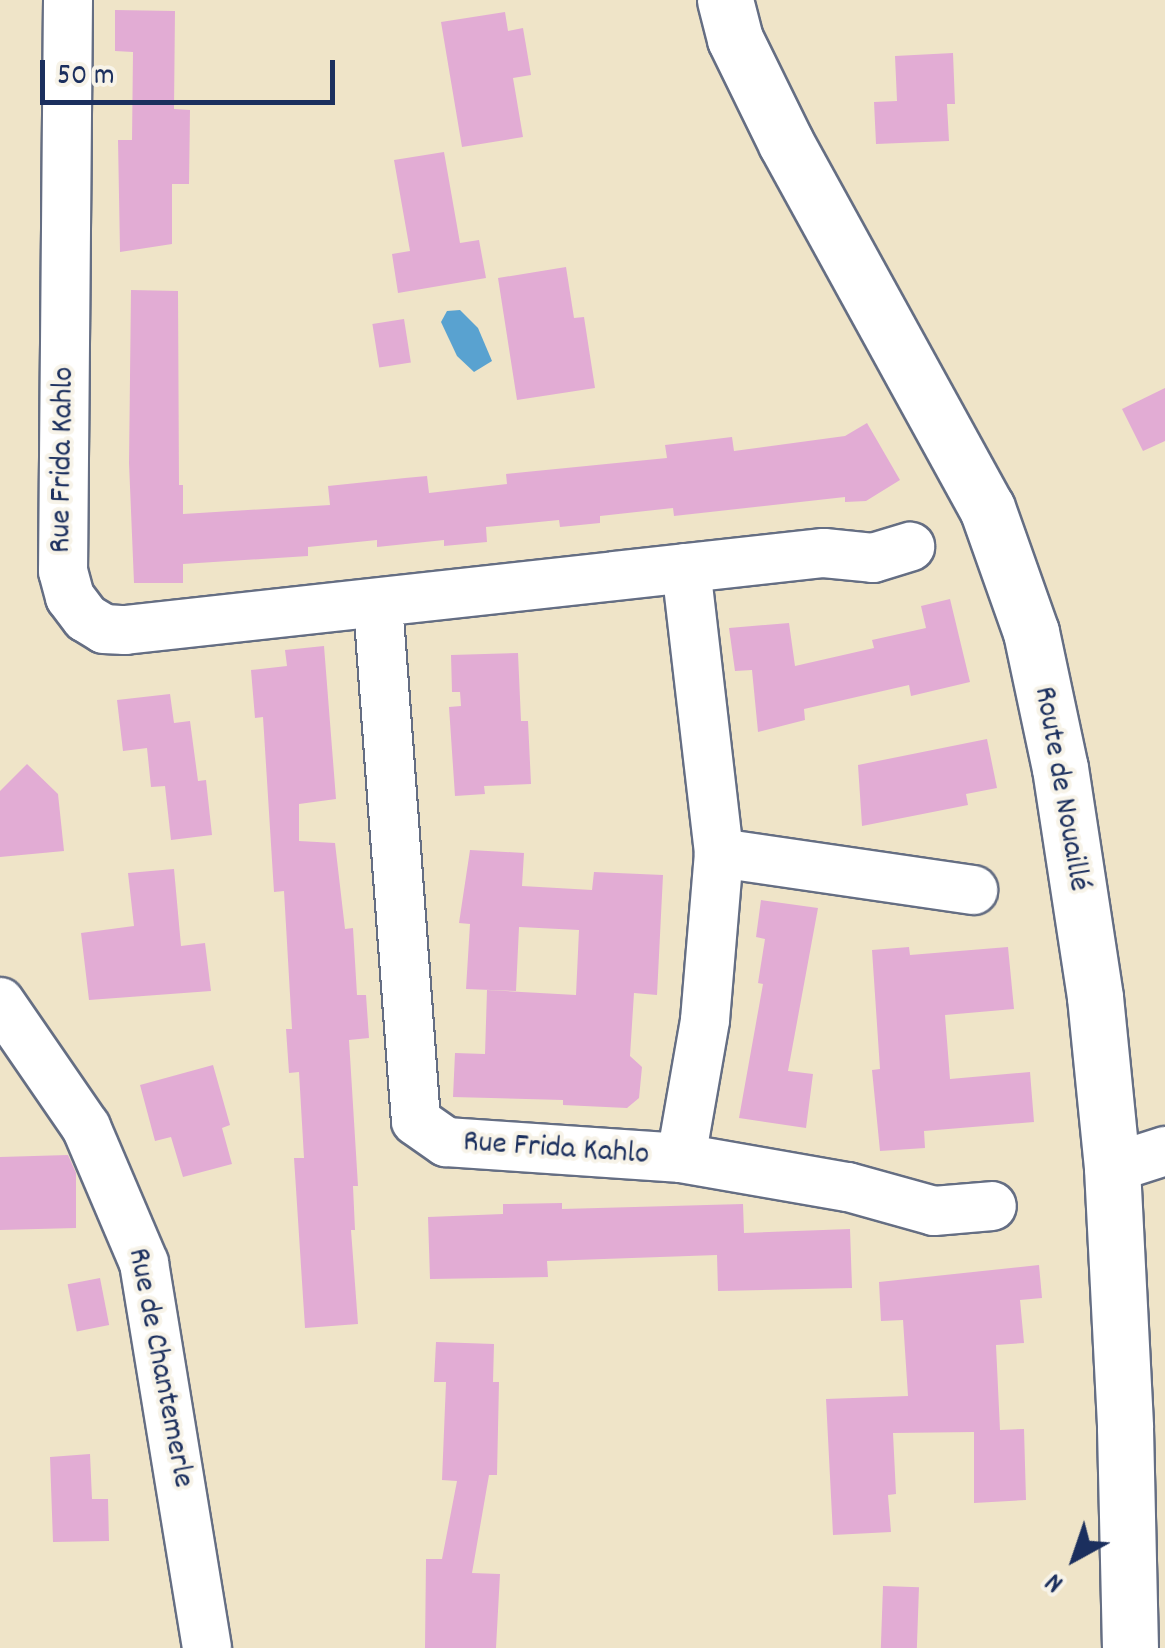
<!DOCTYPE html>
<meta charset="utf-8">
<style>
body{margin:0}
#map{position:relative;width:1165px;height:1648px;overflow:hidden;background:#efe4c8;font-family:Dekko,sans-serif}
div>[style]{position:absolute}
.water>*{inset:0;background:#59a2d0}
.building>*{inset:0;background:#e2acd4;transform-origin:0 0}
.roads{filter:drop-shadow(2px 0 #656e83) drop-shadow(-2px 0 #656e83) drop-shadow(0 2px #656e83) drop-shadow(0 -2px #656e83)}
.minor>*{height:48px;margin:-24px;padding:0 24px;transform-origin:24px;border-radius:24px;background:#fff}
.tertiary>*{height:55px;margin:-27.5px;padding:0 27.5px;transform-origin:27.5px;border-radius:27.5px;background:#fff}
span{translate:-50% -50%;white-space:nowrap;text-align:center;line-height:1.15;-webkit-text-stroke:8px #f7f3e8;paint-order:stroke}
.street-label{font-size:32px;color:#1b2f5e}
.north{position:absolute;left:1025px;top:1508px;width:100px;height:100px;-webkit-text-stroke:8px #f7f3e8;paint-order:stroke;rotate:220deg;font-size:28px;font-weight:700;line-height:40px;text-align:center;color:#1b2f5e}
.north::after{content:'';display:block;margin:auto;width:35px;height:45px;background:#1b2f5e;clip-path:polygon(50% 0,100% 100%,50% 72%,0 100%)}
.scale{position:absolute;left:40px;top:60px;width:295px;height:45px;box-sizing:border-box;border:5px solid #1b2f5e;border-top:0;padding-left:12px;font-size:30px;line-height:35px;white-space:nowrap;color:#1b2f5e;-webkit-text-stroke:8px #f7f3e8;paint-order:stroke}
</style>
<div id="map">
<div class="water">
<i style="clip-path:polygon(460px 310px,478px 328px,492px 361px,474px 372px,457px 356px,441px 322px,447px 311px)"></i>
</div>
<div class="building">
<i style="clip-path:polygon(115px 10px,175px 11px,174px 109px,190px 110px,189px 184px,172px 184px,172px 244px,120px 252px,118px 140px,132px 140px,133px 52px,115px 51px)"></i>
<i style="clip-path:polygon(505px 12px,508px 31px,523px 28px,531px 75px,513px 78px,523px 137px,462px 147px,441px 22px)"></i>
<i style="clip-path:polygon(953px 53px,955px 104px,947px 104px,949px 141px,876px 144px,874px 102px,897px 101px,895px 56px)"></i>
<i style="clip-path:polygon(444px 152px,460px 243px,479px 240px,486px 278px,398px 293px,392px 254px,410px 251px,394px 160px)"></i>
<i style="clip-path:polygon(566px 267px,574px 318px,584px 317px,595px 388px,517px 400px,498px 278px)"></i>
<i style="clip-path:polygon(131px 290px,178px 291px,179px 485px,183px 485px,183px 514px,330px 505px,328px 486px,405px 478px,427px 476px,429px 493px,507px 484px,506px 474px,667px 458px,665px 445px,732px 437px,734px 451px,845px 436px,867px 423px,900px 480px,866px 501px,845px 502px,845px 497px,674px 516px,673px 508px,600px 516px,600px 523px,560px 527px,559px 520px,486px 527px,487px 542px,444px 546px,444px 540px,377px 547px,377px 540px,308px 547px,308px 556px,183px 564px,183px 583px,134px 583px,129px 463px)"></i>
<i style="left:404px;top:319px;width:44px;height:32px;rotate:81deg"></i>
<i style="clip-path:polygon(1165px 388px,1165px 441px,1143px 451px,1122px 409px)"></i>
<i style="clip-path:polygon(950px 599px,970px 682px,911px 696px,909px 685px,804px 709px,805px 720px,758px 732px,752px 670px,735px 671px,729px 628px,789px 623px,795px 666px,874px 648px,872px 640px,926px 628px,921px 606px)"></i>
<i style="clip-path:polygon(324px 646px,336px 799px,299px 804px,299px 841px,335px 843px,345px 929px,353px 928px,357px 995px,366px 995px,369px 1038px,349px 1040px,358px 1186px,353px 1186px,355px 1230px,351px 1230px,358px 1324px,305px 1328px,294px 1158px,304px 1158px,299px 1072px,289px 1073px,286px 1029px,292px 1029px,284px 891px,274px 892px,263px 717px,255px 718px,251px 670px,287px 666px,285px 650px)"></i>
<i style="clip-path:polygon(518px 653px,521px 721px,528px 721px,531px 784px,484px 786px,485px 794px,455px 796px,449px 707px,461px 706px,460px 692px,452px 692px,451px 655px)"></i>
<i style="clip-path:polygon(170px 694px,174px 723px,190px 721px,198px 781px,206px 780px,212px 835px,171px 840px,165px 786px,151px 787px,147px 748px,123px 751px,117px 700px)"></i>
<i style="clip-path:polygon(987px 739px,997px 788px,966px 794px,968px 805px,862px 826px,858px 765px)"></i>
<i style="clip-path:polygon(27px 764px,58px 794px,64px 851px,0 857px,0 791px)"></i>
<i style="clip-path:polygon(470px 850px,524px 853px,522px 886px,592px 890px,594px 872px,663px 875px,657px 995px,634px 993px,630px 1056px,642px 1067px,639px 1098px,627px 1108px,563px 1105px,563px 1100px,453px 1097px,455px 1053px,485px 1054px,487px 990px,576px 995px,579px 930px,519px 927px,516px 991px,466px 989px,470px 924px,459px 923px)"></i>
<i style="clip-path:polygon(174px 869px,181px 946px,205px 943px,211px 991px,89px 1000px,81px 933px,134px 926px,128px 873px)"></i>
<i style="clip-path:polygon(761px 900px,818px 908px,788px 1071px,813px 1074px,806px 1128px,739px 1118px,763px 984px,758px 983px,765px 939px,756px 937px)"></i>
<i style="clip-path:polygon(909px 947px,910px 955px,1008px 947px,1014px 1009px,945px 1015px,950px 1079px,1030px 1072px,1034px 1122px,924px 1131px,925px 1148px,880px 1151px,872px 1070px,880px 1069px,872px 950px)"></i>
<i style="clip-path:polygon(213px 1065px,230px 1125px,222px 1128px,232px 1164px,183px 1177px,171px 1137px,155px 1141px,140px 1085px)"></i>
<i style="clip-path:polygon(68px 1155px,76px 1173px,76px 1228px,0 1230px,0 1157px)"></i>
<i style="clip-path:polygon(562px 1203px,562px 1209px,743px 1204px,744px 1233px,850px 1229px,852px 1288px,718px 1291px,717px 1255px,547px 1261px,548px 1277px,430px 1279px,428px 1217px,503px 1214px,503px 1204px)"></i>
<i style="clip-path:polygon(1039px 1265px,1042px 1298px,1020px 1300px,1024px 1343px,996px 1345px,1000px 1430px,1024px 1429px,1026px 1500px,974px 1503px,974px 1432px,893px 1433px,896px 1494px,888px 1495px,891px 1532px,833px 1535px,826px 1399px,908px 1396px,903px 1320px,881px 1321px,879px 1282px)"></i>
<i style="left:100px;top:1278px;width:48px;height:33px;rotate:79deg"></i>
<i style="clip-path:polygon(436px 1342px,494px 1344px,493px 1382px,499px 1382px,497px 1475px,489px 1475px,472px 1573px,500px 1574px,496px 1648px,425px 1648px,426px 1559px,442px 1559px,457px 1481px,442px 1480px,446px 1382px,434px 1382px)"></i>
<i style="clip-path:polygon(90px 1454px,92px 1499px,108px 1499px,109px 1541px,53px 1542px,50px 1457px)"></i>
<i style="left:883px;top:1586px;width:36px;height:62px;rotate:2deg"></i>
</div>
<div class="roads">
<div class="minor">
<i style="left:68px;top:0;width:571px;rotate:90.5deg"></i>
<i style="left:63px;top:571px;width:27px;rotate:75deg"></i>
<i style="left:70px;top:597px;width:26px;rotate:53deg"></i>
<i style="left:86px;top:618px;width:21px;rotate:31deg"></i>
<i style="left:104px;top:629px;width:21px;rotate:3deg"></i>
<i style="left:125px;top:630px;width:703px;rotate:-6.29deg"></i>
<i style="left:824px;top:553px;width:49px;rotate:5.8deg"></i>
<i style="left:873px;top:558px;width:39px;rotate:-17deg"></i>
<i style="left:378px;top:604px;width:518px;rotate:85.8deg"></i>
<i style="left:416px;top:1121px;width:37px;rotate:35deg"></i>
<i style="left:446px;top:1142px;width:236px;rotate:3.9deg"></i>
<i style="left:681px;top:1158px;width:169px;rotate:9.9deg"></i>
<i style="left:848px;top:1187px;width:89px;rotate:15.6deg"></i>
<i style="left:934px;top:1211px;width:58px;rotate:-4.9deg"></i>
<i style="left:719px;top:853px;width:257px;rotate:8.3deg"></i>
<i style="left:0;top:1002px;width:152px;rotate:55.5deg"></i>
<i style="left:86px;top:1127px;width:148px;rotate:66.9deg"></i>
<i style="left:144px;top:1263px;width:390px;rotate:80.7deg"></i>
<i style="left:681px;top:1158px;width:140px;rotate:-80.1deg"></i>
<i style="left:705px;top:1020px;width:168px;rotate:-85.2deg"></i>
<i style="left:719px;top:853px;width:287px;rotate:-96.6deg"></i>
<i style="left:1112px;top:1168px;width:56px;rotate:-17.8deg"></i>
</div>
<div class="tertiary">
<i style="left:725px;top:0;width:40px;rotate:75.6deg"></i>
<i style="left:735px;top:39px;width:116px;rotate:63.9deg"></i>
<i style="left:786px;top:143px;width:417px;rotate:61.2deg"></i>
<i style="left:987px;top:508px;width:132px;rotate:70.5deg"></i>
<i style="left:1031px;top:632px;width:139px;rotate:78deg"></i>
<i style="left:1060px;top:768px;width:232px;rotate:81.3deg"></i>
<i style="left:1095px;top:997px;width:172px;rotate:84.3deg"></i>
<i style="left:1112px;top:1168px;width:260px;rotate:87.1deg"></i>
<i style="left:1125px;top:1428px;width:220px;rotate:88.7deg"></i>
</div>
</div>
<div class="street-label">
<span style="left:64px;top:460px;rotate:-89deg">Rue Frida Kahlo</span>
<span style="left:1060px;top:789px;rotate:80deg">Route de Nouaillé</span>
<span style="left:556px;top:1150px;rotate:4deg">Rue Frida Kahlo</span>
<span style="left:159px;top:1368px;rotate:79deg">Rue de Chantemerle</span>
</div>
<div class="north">N</div>
<div class="scale">50 m</div>
</div>
